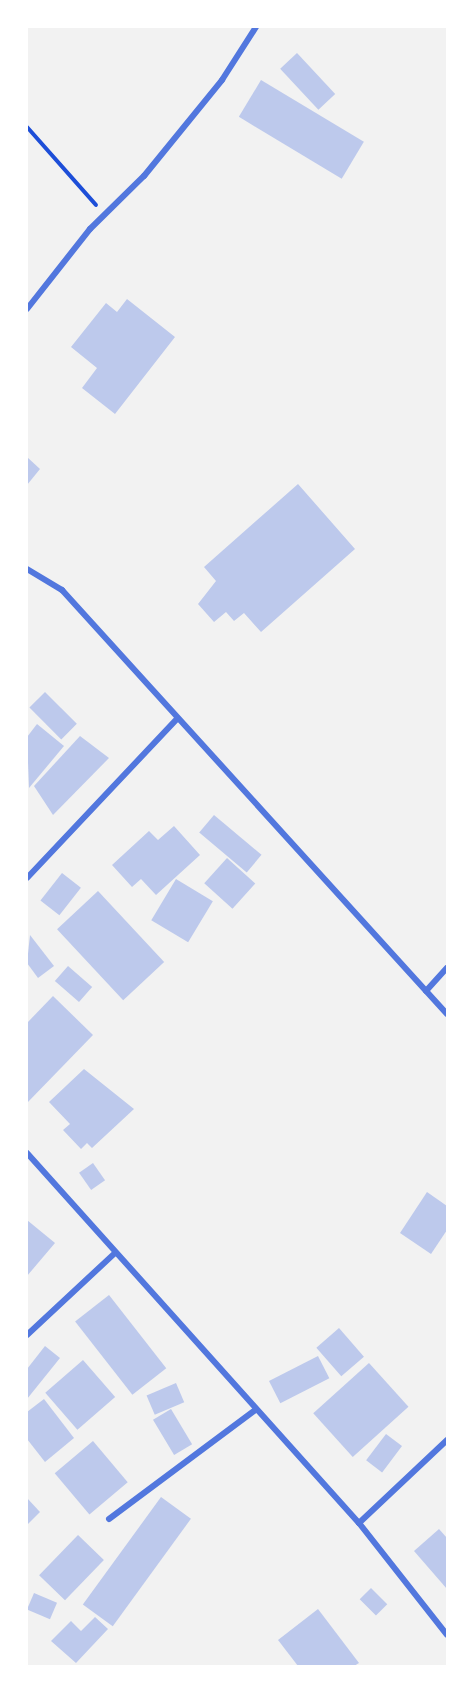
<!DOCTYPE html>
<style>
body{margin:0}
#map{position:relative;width:474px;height:1693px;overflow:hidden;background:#f2f2f2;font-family:"Sofia Sans Condensed",sans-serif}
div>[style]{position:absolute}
.building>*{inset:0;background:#bdc9ec;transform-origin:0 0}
.path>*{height:4px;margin:-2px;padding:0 2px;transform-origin:2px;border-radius:2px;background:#1d4ed8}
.minor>*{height:6px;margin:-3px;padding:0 3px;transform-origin:3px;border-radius:3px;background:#5277de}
span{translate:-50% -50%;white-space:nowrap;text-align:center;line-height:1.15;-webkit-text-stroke:6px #fff;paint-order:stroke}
.frame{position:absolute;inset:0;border:28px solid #fff;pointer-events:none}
</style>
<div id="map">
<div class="building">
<i style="left:297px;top:53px;width:56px;height:23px;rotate:47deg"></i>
<i style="left:261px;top:80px;width:120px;height:43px;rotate:31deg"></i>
<i style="clip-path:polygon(127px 299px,175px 337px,115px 414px,82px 388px,97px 368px,71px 347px,106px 303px,117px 312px)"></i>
<i style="clip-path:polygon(27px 457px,40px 469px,27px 485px)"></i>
<i style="clip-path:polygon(298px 484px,355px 549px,261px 632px,244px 613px,234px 621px,226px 612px,214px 622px,198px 604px,216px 581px,204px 567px)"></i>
<i style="left:45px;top:692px;width:45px;height:22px;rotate:45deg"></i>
<i style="clip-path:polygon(37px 724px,64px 746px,29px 788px,27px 737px)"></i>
<i style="clip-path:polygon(80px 736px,109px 758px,53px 815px,34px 786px)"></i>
<i style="left:214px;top:815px;width:62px;height:23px;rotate:40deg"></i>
<i style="clip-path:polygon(174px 826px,200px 855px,156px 895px,141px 879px,132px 887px,112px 865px,149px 831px,158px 840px)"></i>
<i style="left:227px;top:858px;width:38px;height:34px;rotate:42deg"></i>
<i style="left:62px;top:873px;width:24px;height:35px;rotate:38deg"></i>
<i style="left:176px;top:879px;width:43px;height:48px;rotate:31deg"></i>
<i style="left:98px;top:891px;width:97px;height:56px;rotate:47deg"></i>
<i style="clip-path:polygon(30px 935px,54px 966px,38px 978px,27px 963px)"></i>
<i style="left:68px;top:966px;width:32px;height:20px;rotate:41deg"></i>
<i style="clip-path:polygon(53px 996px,93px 1035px,27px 1103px,27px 1023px)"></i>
<i style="clip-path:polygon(84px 1069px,134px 1109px,92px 1148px,87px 1143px,81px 1149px,63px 1130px,70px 1124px,49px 1102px)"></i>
<i style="left:93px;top:1163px;width:21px;height:17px;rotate:55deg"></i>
<i style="clip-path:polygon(427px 1192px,447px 1206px,447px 1230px,431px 1254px,400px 1233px)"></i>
<i style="clip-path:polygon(27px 1220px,55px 1243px,27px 1276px)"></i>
<i style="left:109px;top:1295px;width:93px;height:43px;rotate:52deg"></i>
<i style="left:339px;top:1328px;width:38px;height:30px;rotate:49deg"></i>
<i style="clip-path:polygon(45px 1346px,60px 1358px,27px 1399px,27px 1369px)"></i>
<i style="left:318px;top:1356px;width:25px;height:55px;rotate:63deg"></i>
<i style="left:83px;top:1360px;width:49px;height:50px;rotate:49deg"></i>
<i style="left:369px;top:1363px;width:59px;height:75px;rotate:48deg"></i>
<i style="left:176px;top:1383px;width:21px;height:32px;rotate:67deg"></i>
<i style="clip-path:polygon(44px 1399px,74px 1438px,45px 1462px,27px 1439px,27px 1412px)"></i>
<i style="left:171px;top:1409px;width:41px;height:21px;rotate:59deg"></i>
<i style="left:386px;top:1434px;width:20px;height:33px;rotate:37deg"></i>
<i style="left:93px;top:1441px;width:54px;height:50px;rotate:50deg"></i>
<i style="left:161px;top:1497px;width:37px;height:133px;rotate:36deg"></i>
<i style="clip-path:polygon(27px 1498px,40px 1512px,27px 1525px)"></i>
<i style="clip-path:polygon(439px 1529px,447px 1538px,447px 1589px,414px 1551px)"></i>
<i style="left:78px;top:1535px;width:36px;height:56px;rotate:44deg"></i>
<i style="left:371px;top:1588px;width:23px;height:16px;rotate:45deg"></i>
<i style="left:34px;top:1593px;width:25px;height:18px;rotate:23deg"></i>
<i style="clip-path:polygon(318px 1609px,359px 1663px,354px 1666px,298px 1666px,278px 1640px)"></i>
<i style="clip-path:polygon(95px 1617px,108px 1629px,76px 1663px,51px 1641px,71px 1621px,81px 1631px)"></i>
</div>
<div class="path">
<i style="left:27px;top:127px;width:104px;rotate:48.5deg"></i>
</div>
<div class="minor">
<i style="left:27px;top:309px;width:102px;rotate:-51.8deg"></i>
<i style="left:90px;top:229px;width:76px;rotate:-44.5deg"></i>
<i style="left:144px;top:176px;width:124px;rotate:-50.9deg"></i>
<i style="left:222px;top:80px;width:63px;rotate:-57.3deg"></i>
<i style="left:27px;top:569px;width:41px;rotate:31deg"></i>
<i style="left:62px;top:590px;width:573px;rotate:47.76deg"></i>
<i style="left:27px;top:878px;width:219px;rotate:-46.7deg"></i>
<i style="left:426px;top:991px;width:31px;rotate:-48deg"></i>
<i style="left:27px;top:1153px;width:497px;rotate:48.1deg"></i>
<i style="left:359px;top:1523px;width:142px;rotate:51.8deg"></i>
<i style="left:27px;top:1335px;width:119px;rotate:-43deg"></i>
<i style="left:109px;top:1519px;width:182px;rotate:-36.7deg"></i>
<i style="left:359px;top:1523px;width:121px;rotate:-43.3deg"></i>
</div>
<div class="frame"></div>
</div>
